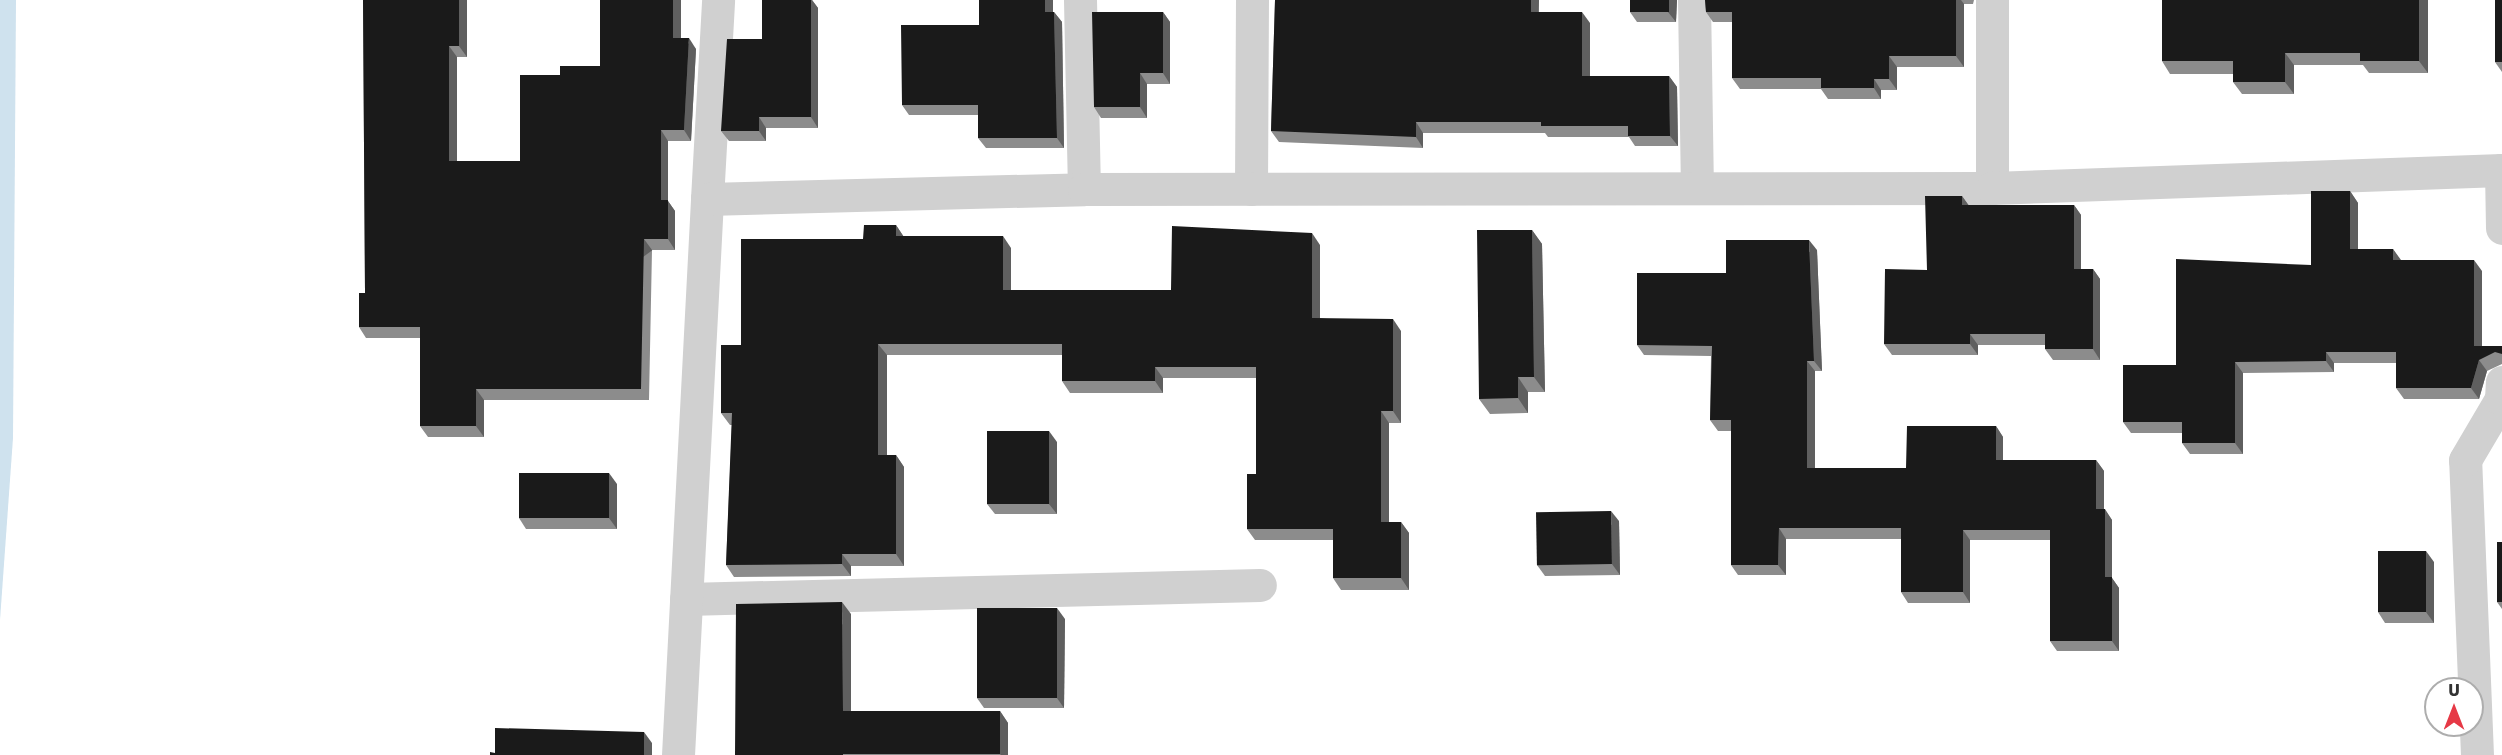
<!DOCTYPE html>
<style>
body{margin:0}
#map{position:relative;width:2502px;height:755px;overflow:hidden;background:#fff;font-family:Rubik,sans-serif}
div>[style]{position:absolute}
.water>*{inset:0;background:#cfe2ee}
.minor>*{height:33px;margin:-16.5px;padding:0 16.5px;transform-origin:16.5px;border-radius:16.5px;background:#d0d0d0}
.wall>*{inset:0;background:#8c8c8c}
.shaded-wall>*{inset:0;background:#5f5f5f;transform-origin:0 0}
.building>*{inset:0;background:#1a1a1a;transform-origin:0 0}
span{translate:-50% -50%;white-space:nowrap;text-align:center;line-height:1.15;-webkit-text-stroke:6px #fff;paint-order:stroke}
.north{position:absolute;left:2424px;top:677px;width:60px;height:60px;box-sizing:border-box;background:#fff;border:2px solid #adadad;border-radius:50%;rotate:0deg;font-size:16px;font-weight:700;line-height:24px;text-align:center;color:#333}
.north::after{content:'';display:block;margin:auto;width:21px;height:27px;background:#e63946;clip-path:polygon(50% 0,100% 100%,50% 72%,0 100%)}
</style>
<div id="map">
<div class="water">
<i style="clip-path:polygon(0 0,16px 0,13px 438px,0 620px)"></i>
</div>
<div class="minor">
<i style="left:1080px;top:0;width:189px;rotate:88.8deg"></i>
<i style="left:1694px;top:0;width:187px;rotate:89.1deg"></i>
<i style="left:1992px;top:0;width:188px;rotate:90deg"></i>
<i style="left:2501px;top:170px;width:58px;rotate:89deg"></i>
<i style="left:1251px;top:189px;width:189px;rotate:-89.7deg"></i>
<i style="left:707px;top:199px;width:199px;rotate:-86.8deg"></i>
<i style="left:686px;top:599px;width:574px;rotate:-1.4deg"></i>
<i style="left:678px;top:755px;width:557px;rotate:-87.01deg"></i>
<i style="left:707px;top:199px;width:377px;rotate:-1.5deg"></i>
<i style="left:1084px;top:189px;width:908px;rotate:-0.06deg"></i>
<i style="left:1992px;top:188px;width:510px;rotate:-2.02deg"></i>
<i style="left:2477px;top:755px;width:295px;rotate:-92.3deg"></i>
<i style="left:2465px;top:460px;width:71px;rotate:-59.5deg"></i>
<i style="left:2501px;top:399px;width:17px;rotate:-87deg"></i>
</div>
<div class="wall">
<i style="clip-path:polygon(363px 0,467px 0,467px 57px,457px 57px,457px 161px,520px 161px,560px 75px,600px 66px,681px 0,681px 38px,696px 49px,691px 141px,668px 141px,668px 201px,675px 211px,675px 250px,652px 250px,649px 400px,484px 400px,484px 437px,428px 437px,420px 426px,420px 338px,366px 338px,359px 327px,365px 293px)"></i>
<i style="clip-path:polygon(762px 0,812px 0,818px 8px,818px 128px,766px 128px,766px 141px,729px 141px,721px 131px,762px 39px)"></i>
<i style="clip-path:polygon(1053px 0,1053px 12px,1054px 12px,1062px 22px,1064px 148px,986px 148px,978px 138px,978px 115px,909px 115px,902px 105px,979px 25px)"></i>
<i style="clip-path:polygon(1275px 0,1539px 0,1539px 12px,1590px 23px,1590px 76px,1669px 76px,1677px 87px,1678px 146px,1635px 146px,1629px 137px,1548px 137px,1545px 133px,1423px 133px,1423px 148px,1279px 142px,1271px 131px)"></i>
<i style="clip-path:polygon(1677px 0,1676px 22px,1637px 22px,1630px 12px)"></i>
<i style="clip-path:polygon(1705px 0,1974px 0,1973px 4px,1964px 4px,1964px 67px,1897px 67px,1897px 90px,1881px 90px,1881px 99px,1828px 99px,1821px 89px,1740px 89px,1732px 78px,1732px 22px,1713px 22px,1706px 12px)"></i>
<i style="clip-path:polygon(2428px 0,2428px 73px,2369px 73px,2363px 65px,2294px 65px,2294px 94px,2242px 94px,2233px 82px,2233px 74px,2170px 74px,2162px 61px)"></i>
<i style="clip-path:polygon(2502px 0,2502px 72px,2495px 62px)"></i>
<i style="clip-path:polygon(1163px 12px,1170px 22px,1170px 84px,1147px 84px,1147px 118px,1101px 118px,1094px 107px)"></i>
<i style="clip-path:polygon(2350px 191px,2358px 203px,2358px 249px,2393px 249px,2400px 260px,2482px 271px,2482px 346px,2502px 346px,2502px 364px,2487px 371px,2479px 399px,2404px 399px,2396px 388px,2396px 363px,2334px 363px,2334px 372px,2243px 373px,2243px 454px,2190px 454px,2182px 443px,2182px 433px,2131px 433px,2123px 422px,2176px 365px,2311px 265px)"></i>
<i style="clip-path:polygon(1962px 196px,1968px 205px,2074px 205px,2081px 215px,2081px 269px,2093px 269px,2100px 279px,2100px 360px,2053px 360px,2045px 349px,2045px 345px,1978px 345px,1978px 355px,1892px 355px,1884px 344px,1927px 270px)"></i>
<i style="clip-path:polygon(896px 225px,903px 236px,1011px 248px,1011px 290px,1171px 290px,1320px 245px,1320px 318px,1401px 331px,1401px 423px,1389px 423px,1389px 522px,1401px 522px,1409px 533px,1409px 590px,1341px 590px,1333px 578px,1333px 540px,1255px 540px,1247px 529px,1256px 474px,1256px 378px,1163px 378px,1163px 393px,1070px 393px,1062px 381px,1062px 355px,887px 355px,887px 455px,896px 455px,904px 467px,904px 566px,851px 566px,851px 576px,734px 577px,726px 565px,732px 425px,730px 425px,721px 413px,741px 345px,863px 239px)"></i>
<i style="clip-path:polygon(1532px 230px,1542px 244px,1545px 392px,1528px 392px,1528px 413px,1490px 414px,1479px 399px)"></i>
<i style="clip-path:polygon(1817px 250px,1822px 371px,1815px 371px,1815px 468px,1906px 468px,1996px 426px,2003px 437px,2003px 460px,2096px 460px,2104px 471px,2104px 509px,2112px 520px,2112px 578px,2119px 588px,2119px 651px,2057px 651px,2050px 641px,2050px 540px,1970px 540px,1970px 603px,1908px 603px,1901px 592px,1901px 539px,1786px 539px,1786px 575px,1738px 575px,1731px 565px,1731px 431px,1718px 431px,1710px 420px,1711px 356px,1644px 355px,1637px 345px,1726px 273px)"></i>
<i style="clip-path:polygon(1057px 442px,1057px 514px,995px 514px,987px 504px)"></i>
<i style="clip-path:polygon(617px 484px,617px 529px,526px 529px,519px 518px)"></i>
<i style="clip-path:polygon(1619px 521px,1620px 575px,1545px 576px,1537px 565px)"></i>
<i style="clip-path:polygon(2502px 542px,2502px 609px,2497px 602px)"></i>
<i style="clip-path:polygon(2434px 562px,2434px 623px,2385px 623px,2378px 612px)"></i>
<i style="clip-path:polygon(851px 614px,851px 711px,1000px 711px,1008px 723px,1008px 755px,735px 755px)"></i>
<i style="clip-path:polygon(1065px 619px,1064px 708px,984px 708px,977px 698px)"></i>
</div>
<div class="shaded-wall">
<i style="clip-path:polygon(459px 0,467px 0,467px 57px,459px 46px)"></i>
<i style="clip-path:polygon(673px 0,681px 0,681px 49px,673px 38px)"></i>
<i style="clip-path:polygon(811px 0,812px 0,818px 8px,818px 128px,811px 117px)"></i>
<i style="clip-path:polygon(1045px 0,1053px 0,1053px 22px,1045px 12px)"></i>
<i style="clip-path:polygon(1531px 0,1539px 0,1538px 23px,1531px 12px)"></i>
<i style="clip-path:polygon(1669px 0,1677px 0,1676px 22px,1668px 12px)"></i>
<i style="clip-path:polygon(1956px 0,1961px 0,1964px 4px,1964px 67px,1956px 56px)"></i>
<i style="clip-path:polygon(2419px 0,2428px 0,2428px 73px,2419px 61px)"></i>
<i style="clip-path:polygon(1054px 12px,1062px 22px,1064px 148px,1057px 138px)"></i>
<i style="clip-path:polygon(1163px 12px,1170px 22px,1170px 84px,1163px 73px)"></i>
<i style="clip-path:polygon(1582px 12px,1590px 23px,1590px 87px,1582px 76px)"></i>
<i style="clip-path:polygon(689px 38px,696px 49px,691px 141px,684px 130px)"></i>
<i style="clip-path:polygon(449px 46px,457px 57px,457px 172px,449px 161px)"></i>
<i style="clip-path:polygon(2285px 53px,2294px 65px,2294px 94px,2285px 82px)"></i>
<i style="clip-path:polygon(1889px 56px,1897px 67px,1897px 90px,1889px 79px)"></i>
<i style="clip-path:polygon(1140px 73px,1147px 84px,1147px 118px,1140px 107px)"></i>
<i style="clip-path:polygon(1669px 76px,1677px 87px,1678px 146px,1670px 136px)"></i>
<i style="clip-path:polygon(1874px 79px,1881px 90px,1881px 99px,1874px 88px)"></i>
<i style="clip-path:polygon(759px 117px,766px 128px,766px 141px,759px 131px)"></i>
<i style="clip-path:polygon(1416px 122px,1423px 133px,1423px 148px,1416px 137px)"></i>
<i style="clip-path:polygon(661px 130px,668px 141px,668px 201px,675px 211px,675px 250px,668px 239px,661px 200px)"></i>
<i style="clip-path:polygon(2350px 191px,2358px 203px,2358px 260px,2350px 249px)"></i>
<i style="clip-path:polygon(1962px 196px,1970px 207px,1962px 205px)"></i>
<i style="clip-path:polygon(2074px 205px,2081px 215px,2081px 279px,2074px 269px)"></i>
<i style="clip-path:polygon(896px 225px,904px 237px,896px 236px)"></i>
<i style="clip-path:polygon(1532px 230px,1542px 244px,1545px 392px,1534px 377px)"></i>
<i style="clip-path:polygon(1312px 233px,1320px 245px,1320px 330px,1312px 318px)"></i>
<i style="clip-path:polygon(1003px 236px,1011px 248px,1011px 302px,1003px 290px)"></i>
<i style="left:644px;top:239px;width:14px;height:150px;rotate:54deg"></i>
<i style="clip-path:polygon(1809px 240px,1817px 250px,1822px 371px,1814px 361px)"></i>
<i style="clip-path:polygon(2393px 249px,2401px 260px,2393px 260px)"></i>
<i style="clip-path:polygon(2474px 260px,2482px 271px,2482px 357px,2474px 346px)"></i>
<i style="clip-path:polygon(2093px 269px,2100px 279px,2100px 360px,2093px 349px)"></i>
<i style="clip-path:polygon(1393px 319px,1401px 331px,1401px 423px,1393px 411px)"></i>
<i style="clip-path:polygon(1970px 334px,1978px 345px,1978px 355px,1970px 344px)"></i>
<i style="clip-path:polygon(878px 344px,887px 355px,887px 467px,878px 455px)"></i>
<i style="clip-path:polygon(2326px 352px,2334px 363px,2334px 372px,2326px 361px)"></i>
<i style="clip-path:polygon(2479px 360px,2487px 371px,2479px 399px,2471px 388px)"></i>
<i style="clip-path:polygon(1807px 361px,1815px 371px,1815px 478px,1807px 468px)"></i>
<i style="clip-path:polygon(2235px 362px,2243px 373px,2243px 454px,2235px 443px)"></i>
<i style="clip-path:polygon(1155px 367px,1163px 378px,1163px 393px,1155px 381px)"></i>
<i style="clip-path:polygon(1518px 377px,1528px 392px,1528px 413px,1518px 398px)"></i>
<i style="clip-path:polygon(476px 389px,484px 400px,484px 437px,476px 426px)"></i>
<i style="clip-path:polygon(1381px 411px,1389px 423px,1389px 533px,1381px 522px)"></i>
<i style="clip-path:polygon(1996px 426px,2003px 437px,2003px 471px,1996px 460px)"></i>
<i style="clip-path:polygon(1049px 431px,1057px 442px,1057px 514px,1049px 504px)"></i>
<i style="clip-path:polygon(896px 455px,904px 467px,904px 566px,896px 554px)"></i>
<i style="clip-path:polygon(2096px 460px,2104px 471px,2104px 520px,2096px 509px)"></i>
<i style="clip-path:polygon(609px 473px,617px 484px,617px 529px,609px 518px)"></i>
<i style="clip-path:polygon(2105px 509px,2112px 520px,2112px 578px,2119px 588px,2119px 651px,2112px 641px,2105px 577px)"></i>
<i style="clip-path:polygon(1611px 511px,1619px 521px,1620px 575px,1612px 564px)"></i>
<i style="clip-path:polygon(1401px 522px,1409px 533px,1409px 590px,1401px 578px)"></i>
<i style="clip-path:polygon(1779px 528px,1786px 539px,1786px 575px,1778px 565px)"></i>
<i style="clip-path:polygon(1963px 530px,1970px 540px,1970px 603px,1963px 592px)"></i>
<i style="clip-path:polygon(2426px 551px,2434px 562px,2434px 623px,2426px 612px)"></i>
<i style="clip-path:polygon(842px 554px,851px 566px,851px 576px,842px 564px)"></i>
<i style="clip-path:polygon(842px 602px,851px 614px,851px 723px,843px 711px)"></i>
<i style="clip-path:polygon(1057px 608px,1065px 619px,1064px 708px,1057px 698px)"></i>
<i style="clip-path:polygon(1000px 711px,1008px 723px,1008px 755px,1001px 755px,1000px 754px)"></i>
<i style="clip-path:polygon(644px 732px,652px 743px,652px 755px,644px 755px)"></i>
</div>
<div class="building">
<i style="clip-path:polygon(363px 0,459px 0,459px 46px,449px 46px,449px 161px,520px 161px,520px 75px,560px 75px,560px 66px,600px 66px,600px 0,673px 0,673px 38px,689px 38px,684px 130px,661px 130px,661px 200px,668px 200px,668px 239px,644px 239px,641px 389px,476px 389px,476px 426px,420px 426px,420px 327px,359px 327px,359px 293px,365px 293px)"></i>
<i style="clip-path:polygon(762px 0,811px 0,811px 117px,759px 117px,759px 131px,721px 131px,727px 39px,762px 39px)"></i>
<i style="clip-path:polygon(979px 0,1045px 0,1045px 12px,1054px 12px,1057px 138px,978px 138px,978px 105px,902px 105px,901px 25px,979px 25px)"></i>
<i style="clip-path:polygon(1275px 0,1531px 0,1531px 12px,1582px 12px,1582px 76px,1669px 76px,1670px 136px,1628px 136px,1628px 126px,1541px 126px,1541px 122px,1416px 122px,1416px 137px,1271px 131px)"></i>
<i style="left:1630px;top:0;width:39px;height:12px"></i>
<i style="clip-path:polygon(1705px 0,1956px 0,1956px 56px,1889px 56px,1889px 79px,1874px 79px,1874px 88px,1821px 88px,1821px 78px,1732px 78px,1732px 12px,1706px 12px)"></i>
<i style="clip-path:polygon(2162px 0,2419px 0,2419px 61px,2360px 61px,2360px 53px,2285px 53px,2285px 82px,2233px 82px,2233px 61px,2162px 61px)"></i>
<i style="left:2495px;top:0;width:7px;height:62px"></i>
<i style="clip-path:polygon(1092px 12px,1163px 12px,1163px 73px,1140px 73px,1140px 107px,1094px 107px)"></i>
<i style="clip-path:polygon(2311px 191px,2350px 191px,2350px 249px,2393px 249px,2393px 260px,2474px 260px,2474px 346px,2502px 346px,2502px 354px,2495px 352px,2479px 360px,2471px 388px,2396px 388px,2396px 352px,2326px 352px,2326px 361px,2235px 362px,2235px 443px,2182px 443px,2182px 422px,2123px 422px,2123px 365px,2176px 365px,2176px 259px,2311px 265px)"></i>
<i style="clip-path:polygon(1925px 196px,1962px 196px,1962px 205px,2074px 205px,2074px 269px,2093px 269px,2093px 349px,2045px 349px,2045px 334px,1970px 334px,1970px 344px,1884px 344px,1885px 269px,1927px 270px)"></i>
<i style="clip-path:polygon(864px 225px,896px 225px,896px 236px,1003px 236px,1003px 290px,1171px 290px,1172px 226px,1312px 233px,1312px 318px,1393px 319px,1393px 411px,1381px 411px,1381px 522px,1401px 522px,1401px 578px,1333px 578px,1333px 529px,1247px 529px,1247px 474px,1256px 474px,1256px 367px,1155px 367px,1155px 381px,1062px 381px,1062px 344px,878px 344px,878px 455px,896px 455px,896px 554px,842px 554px,842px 564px,726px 565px,732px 413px,721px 413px,721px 345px,741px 345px,741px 239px,863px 239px)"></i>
<i style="clip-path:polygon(1477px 230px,1532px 230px,1534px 377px,1518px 377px,1518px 398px,1479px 399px)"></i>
<i style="clip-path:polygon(1726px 240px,1809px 240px,1814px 361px,1807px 361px,1807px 468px,1906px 468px,1907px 426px,1996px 426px,1996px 460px,2096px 460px,2096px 509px,2105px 509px,2105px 577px,2112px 577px,2112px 641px,2050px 641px,2050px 530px,1963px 530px,1963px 592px,1901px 592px,1901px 528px,1779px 528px,1778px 565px,1731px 565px,1731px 420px,1710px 420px,1712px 346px,1637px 345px,1637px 273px,1726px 273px)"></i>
<i style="left:987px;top:431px;width:62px;height:73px"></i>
<i style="left:519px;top:473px;width:90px;height:45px"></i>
<i style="left:1611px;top:511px;width:53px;height:75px;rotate:89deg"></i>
<i style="left:2497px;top:542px;width:5px;height:60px"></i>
<i style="left:2378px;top:551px;width:48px;height:61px"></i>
<i style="clip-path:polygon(842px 602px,843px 711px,1000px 711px,1000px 754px,843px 754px,843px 755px,735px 755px,736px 604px)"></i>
<i style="left:977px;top:608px;width:80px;height:90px"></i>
<i style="clip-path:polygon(495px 728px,644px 732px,644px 755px,490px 755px,490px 752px,495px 753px)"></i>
</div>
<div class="north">U</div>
</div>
